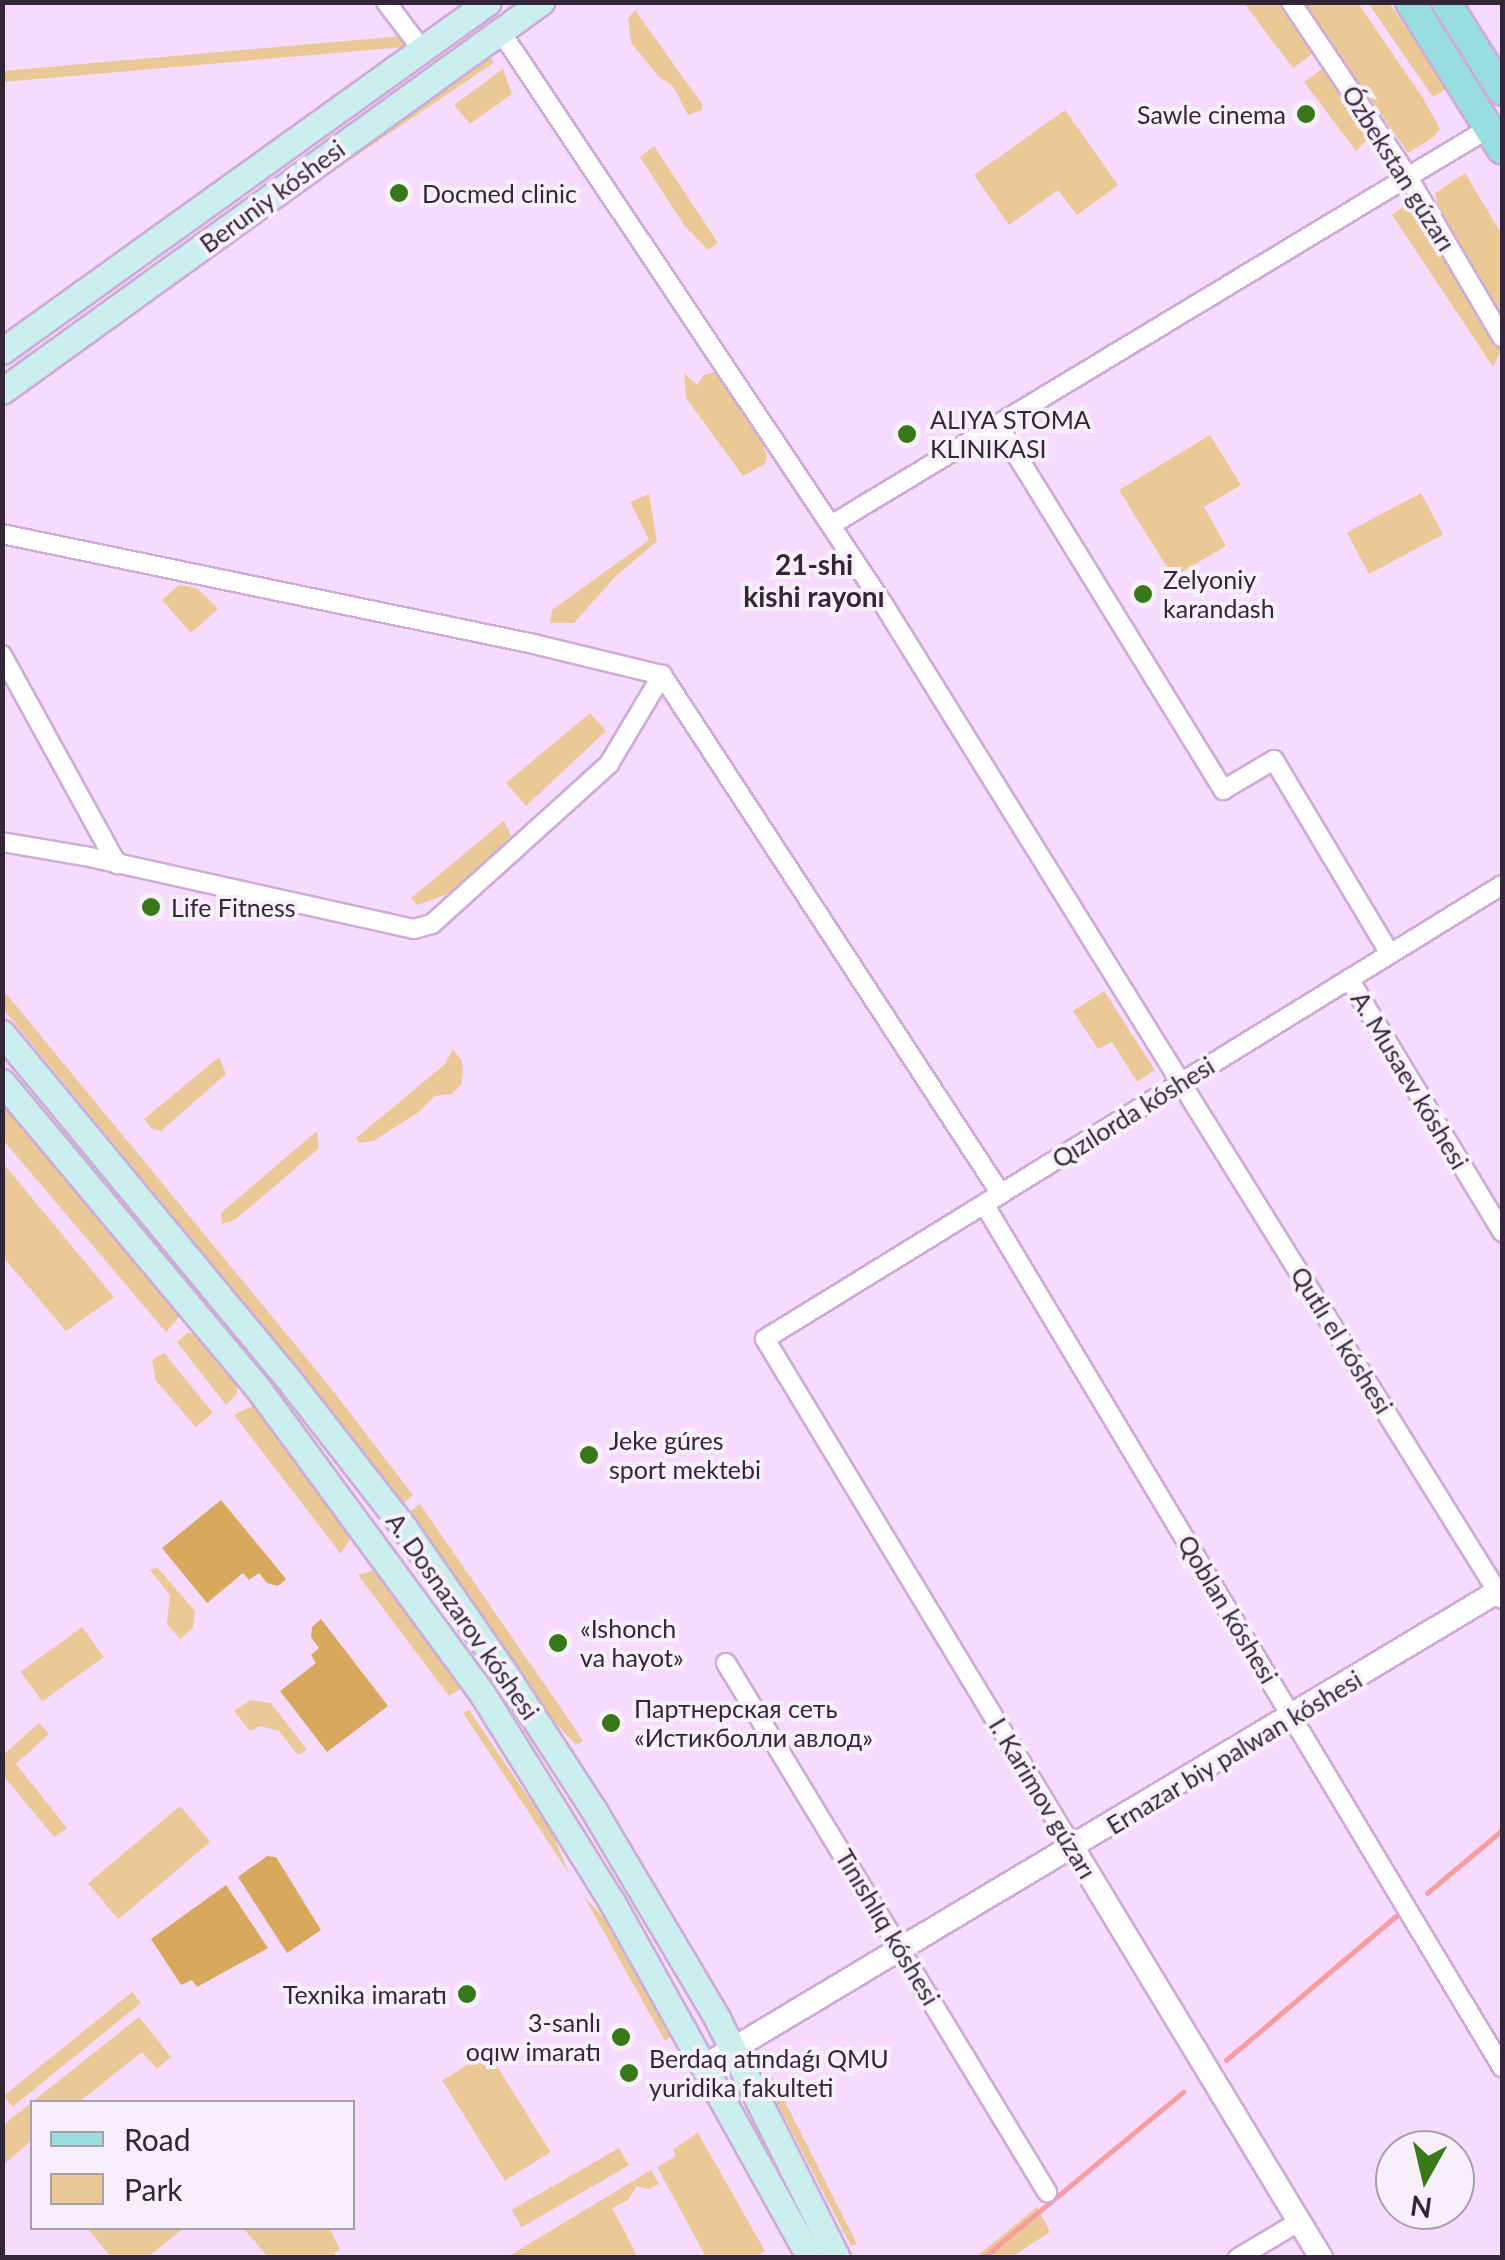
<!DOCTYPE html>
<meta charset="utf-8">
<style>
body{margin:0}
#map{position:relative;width:1505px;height:2260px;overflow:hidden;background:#f6dbff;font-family:Lato,sans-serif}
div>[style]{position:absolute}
.green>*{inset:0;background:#ebc996;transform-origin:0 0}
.forest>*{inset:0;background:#d8a95d}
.stream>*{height:5px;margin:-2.5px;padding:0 2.5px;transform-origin:2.5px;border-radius:2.5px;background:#f89d9f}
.roads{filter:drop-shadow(2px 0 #cdacd7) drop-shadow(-2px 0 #cdacd7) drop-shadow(0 2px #cdacd7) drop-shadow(0 -2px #cdacd7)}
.minor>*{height:18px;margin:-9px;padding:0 9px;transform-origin:9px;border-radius:9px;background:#fff}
.tertiary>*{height:22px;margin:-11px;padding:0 11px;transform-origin:11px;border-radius:11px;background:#fff}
.secondary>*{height:25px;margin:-12.5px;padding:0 12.5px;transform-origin:12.5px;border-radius:12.5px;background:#cbeeef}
.primary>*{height:28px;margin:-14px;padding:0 14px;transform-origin:14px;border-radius:14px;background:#98dddf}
.dots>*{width:28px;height:28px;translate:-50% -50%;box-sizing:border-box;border:5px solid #f7f0fa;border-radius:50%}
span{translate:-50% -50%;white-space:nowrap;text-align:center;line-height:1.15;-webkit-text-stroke:8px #f7f0fa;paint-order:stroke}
.poi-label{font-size:25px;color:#332638}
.right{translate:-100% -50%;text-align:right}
.left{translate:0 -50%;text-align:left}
.street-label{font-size:25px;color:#332638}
.neighbourhood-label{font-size:28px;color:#332638;font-weight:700}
.frame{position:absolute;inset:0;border:5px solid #332638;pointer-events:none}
.legend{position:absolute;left:30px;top:2100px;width:325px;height:130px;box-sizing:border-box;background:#f7f0fa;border:2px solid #a99fac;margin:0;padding:12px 18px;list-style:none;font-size:30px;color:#332638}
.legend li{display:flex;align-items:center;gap:20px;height:50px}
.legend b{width:50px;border:2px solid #a99fac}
.north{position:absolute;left:1375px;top:2130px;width:100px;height:100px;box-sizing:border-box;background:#f7f0fa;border:2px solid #a99fac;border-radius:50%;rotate:188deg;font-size:28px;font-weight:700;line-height:40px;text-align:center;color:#332638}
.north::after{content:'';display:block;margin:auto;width:35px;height:45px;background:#377918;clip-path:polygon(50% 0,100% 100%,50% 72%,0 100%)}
</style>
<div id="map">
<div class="green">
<i style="clip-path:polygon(1244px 3px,1280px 3px,1312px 47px,1311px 55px,1293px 68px)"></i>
<i style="clip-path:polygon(1303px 3px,1358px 3px,1423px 98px,1440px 129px,1434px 137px,1408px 153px)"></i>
<i style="clip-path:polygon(1368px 3px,1389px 3px,1447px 88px,1433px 97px)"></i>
<i style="clip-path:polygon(635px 10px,702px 104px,702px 110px,688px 115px,673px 86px,659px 77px,631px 43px,628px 19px)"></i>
<i style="left:403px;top:36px;width:11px;height:494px;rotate:85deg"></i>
<i style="left:490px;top:57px;width:7px;height:551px;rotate:56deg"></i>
<i style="clip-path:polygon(503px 69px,512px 94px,470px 124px,454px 105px)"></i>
<i style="clip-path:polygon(1322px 69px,1331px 72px,1372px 135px,1356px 151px,1304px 82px)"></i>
<i style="clip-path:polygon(1065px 110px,1118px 185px,1077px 215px,1058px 190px,1009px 225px,974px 175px)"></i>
<i style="clip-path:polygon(654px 146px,718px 243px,708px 250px,684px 225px,640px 157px)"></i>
<i style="clip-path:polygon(1465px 173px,1502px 235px,1502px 320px,1440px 215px,1435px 193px)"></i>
<i style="clip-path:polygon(1403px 207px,1419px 212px,1501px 350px,1493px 367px,1392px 215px)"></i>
<i style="clip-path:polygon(714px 372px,732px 385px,754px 420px,767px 456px,765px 464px,743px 476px,686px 398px,684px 373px,697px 385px,704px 375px)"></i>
<i style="clip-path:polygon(1210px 435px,1241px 485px,1204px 507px,1226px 546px,1173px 577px,1119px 490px)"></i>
<i style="left:1421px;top:493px;width:47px;height:84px;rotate:62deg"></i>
<i style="clip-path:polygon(649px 494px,657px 541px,614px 578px,574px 623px,550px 623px,552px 610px,649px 540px,630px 502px)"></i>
<i style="clip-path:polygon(179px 585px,197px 588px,218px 609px,191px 633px,162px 600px)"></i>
<i style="clip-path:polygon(590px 713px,606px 731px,526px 806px,506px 783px)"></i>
<i style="clip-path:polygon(504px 821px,511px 836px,458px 890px,417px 905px,411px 898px)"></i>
<i style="clip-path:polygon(3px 990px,326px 1382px,413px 1495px,403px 1503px,301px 1372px,3px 1009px)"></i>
<i style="clip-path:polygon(1104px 991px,1155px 1070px,1137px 1082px,1112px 1042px,1098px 1049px,1073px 1011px)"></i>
<i style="clip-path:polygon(453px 1049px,462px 1061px,463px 1073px,461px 1085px,452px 1094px,435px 1096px,419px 1112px,373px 1141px,359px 1143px,356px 1138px,445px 1064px)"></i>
<i style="clip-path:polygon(219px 1057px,226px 1074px,161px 1131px,151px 1128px,144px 1119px)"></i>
<i style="clip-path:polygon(3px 1104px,180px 1316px,166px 1332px,3px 1140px)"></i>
<i style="clip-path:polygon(317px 1131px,319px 1148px,235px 1220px,222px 1224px,221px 1213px)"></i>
<i style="clip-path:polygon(2px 1162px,114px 1297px,66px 1331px,3px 1257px)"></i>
<i style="clip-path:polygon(187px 1333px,195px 1333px,237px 1384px,237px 1394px,226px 1405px,177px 1342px)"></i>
<i style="clip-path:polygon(164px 1353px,213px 1413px,196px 1427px,156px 1381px,152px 1360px)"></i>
<i style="clip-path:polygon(254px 1405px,354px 1532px,341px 1554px,234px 1415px)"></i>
<i style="clip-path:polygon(420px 1504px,567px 1717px,583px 1741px,576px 1745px,552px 1719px,409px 1512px)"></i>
<i style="clip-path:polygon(157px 1567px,195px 1611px,193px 1628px,180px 1639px,167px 1624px,170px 1595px,150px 1570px)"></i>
<i style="clip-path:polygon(381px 1568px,462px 1688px,449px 1696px,358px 1575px)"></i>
<i style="left:82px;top:1627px;width:37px;height:76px;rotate:54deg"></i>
<i style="clip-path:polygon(250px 1700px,271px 1703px,307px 1750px,298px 1755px,279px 1731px,260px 1726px,250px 1731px,234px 1711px)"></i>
<i style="clip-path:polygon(469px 1710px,551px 1831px,570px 1875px,463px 1713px)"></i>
<i style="clip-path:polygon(39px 1723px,49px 1734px,16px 1764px,67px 1828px,54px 1837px,3px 1775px,3px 1755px)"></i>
<i style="left:180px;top:1806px;width:47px;height:120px;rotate:50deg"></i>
<i style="clip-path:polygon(583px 1895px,604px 1918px,670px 2037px,665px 2041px)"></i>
<i style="left:132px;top:1992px;width:14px;height:165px;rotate:51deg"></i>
<i style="clip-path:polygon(139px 2017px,171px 2057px,157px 2069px,142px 2052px,79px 2102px,32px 2102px,32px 2140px,3px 2165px,3px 2125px)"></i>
<i style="left:488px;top:2052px;width:118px;height:54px;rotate:58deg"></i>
<i style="clip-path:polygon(771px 2074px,857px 2244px,851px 2246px,764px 2078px)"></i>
<i style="clip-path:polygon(698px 2133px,765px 2251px,757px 2257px,706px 2257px,657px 2167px,676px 2156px,673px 2149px)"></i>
<i style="left:619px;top:2148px;width:20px;height:124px;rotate:60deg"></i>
<i style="clip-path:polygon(651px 2170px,659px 2184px,648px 2189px,637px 2186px,628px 2200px,612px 2208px,638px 2257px,507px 2257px)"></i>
<i style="clip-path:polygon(1037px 2207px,1050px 2232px,1012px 2257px,976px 2257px)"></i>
<i style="clip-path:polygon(87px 2228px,184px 2228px,147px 2258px,111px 2257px)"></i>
<i style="clip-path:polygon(243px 2228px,329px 2228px,340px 2249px,334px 2253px,336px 2257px,268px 2257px)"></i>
</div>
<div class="forest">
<i style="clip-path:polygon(221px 1500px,286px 1579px,278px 1586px,267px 1583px,259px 1573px,249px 1580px,243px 1573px,207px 1603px,162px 1548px)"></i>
<i style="clip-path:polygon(321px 1619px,388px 1706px,327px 1752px,280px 1691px,316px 1663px,311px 1655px,319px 1648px,311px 1637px,312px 1627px)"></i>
<i style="clip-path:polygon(267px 1856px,276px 1857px,321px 1930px,287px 1953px,238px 1877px)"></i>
<i style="clip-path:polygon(226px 1885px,268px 1948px,197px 1987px,192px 1980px,181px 1985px,151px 1939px)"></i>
</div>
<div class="stream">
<i style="left:1427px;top:1893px;width:98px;rotate:-40deg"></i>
<i style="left:1226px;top:2060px;width:223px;rotate:-40.3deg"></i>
<i style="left:983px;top:2258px;width:260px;rotate:-39.7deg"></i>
</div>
<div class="roads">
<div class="minor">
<i style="left:386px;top:2px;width:60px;rotate:53.1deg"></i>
<i style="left:1291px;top:2px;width:211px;rotate:56.2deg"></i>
<i style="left:1408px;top:177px;width:186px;rotate:59.6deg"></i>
<i style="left:501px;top:32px;width:686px;rotate:56.24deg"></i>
<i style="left:882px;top:602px;width:1174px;rotate:58.12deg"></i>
<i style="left:998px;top:425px;width:429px;rotate:58.3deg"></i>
<i style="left:1223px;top:790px;width:59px;rotate:-30.5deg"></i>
<i style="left:1274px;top:760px;width:226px;rotate:59.1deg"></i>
<i style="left:831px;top:525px;width:768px;rotate:-31.1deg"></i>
<i style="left:2px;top:534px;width:543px;rotate:11.68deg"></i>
<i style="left:534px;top:644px;width:132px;rotate:13.6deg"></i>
<i style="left:662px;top:675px;width:620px;rotate:56.85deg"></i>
<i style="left:2px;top:655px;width:239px;rotate:61.2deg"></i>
<i style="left:2px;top:842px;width:84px;rotate:9.6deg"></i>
<i style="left:85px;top:856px;width:337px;rotate:12.5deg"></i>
<i style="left:414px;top:929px;width:19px;rotate:-16deg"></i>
<i style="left:432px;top:924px;width:239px;rotate:-42.1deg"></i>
<i style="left:609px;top:764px;width:104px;rotate:-59.2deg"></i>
<i style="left:1349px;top:979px;width:296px;rotate:58.8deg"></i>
<i style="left:984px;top:1204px;width:1007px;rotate:59.03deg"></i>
<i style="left:726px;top:1663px;width:619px;rotate:58.75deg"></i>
<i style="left:1073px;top:1848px;width:595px;rotate:-121.18deg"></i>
<i style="left:765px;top:1339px;width:866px;rotate:-31.63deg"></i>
<i style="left:1238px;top:2258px;width:72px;rotate:-30.8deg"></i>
</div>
<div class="tertiary">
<i style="left:1073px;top:1848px;width:479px;rotate:58.8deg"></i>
<i style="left:706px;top:2065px;width:927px;rotate:-30.88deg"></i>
</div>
<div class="secondary">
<i style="left:2px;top:351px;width:598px;rotate:-35.68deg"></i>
<i style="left:2px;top:391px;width:665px;rotate:-35.82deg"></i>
<i style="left:2px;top:1033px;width:445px;rotate:50.4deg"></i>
<i style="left:286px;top:1376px;width:194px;rotate:52.1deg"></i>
<i style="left:405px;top:1529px;width:181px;rotate:55.3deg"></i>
<i style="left:508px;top:1678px;width:156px;rotate:57deg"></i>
<i style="left:593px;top:1809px;width:243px;rotate:59.3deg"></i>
<i style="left:717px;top:2018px;width:268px;rotate:63.4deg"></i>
<i style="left:2px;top:1082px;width:398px;rotate:50.1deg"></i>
<i style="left:257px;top:1387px;width:382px;rotate:53.7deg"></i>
<i style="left:483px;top:1695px;width:244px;rotate:58.1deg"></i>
<i style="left:612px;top:1902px;width:407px;rotate:60.9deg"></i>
</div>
<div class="primary">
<i style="left:1410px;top:2px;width:174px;rotate:58.1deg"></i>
<i style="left:1446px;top:2px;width:105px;rotate:57.8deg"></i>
</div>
</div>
<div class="dots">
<i style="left:1306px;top:114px;background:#377918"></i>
<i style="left:399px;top:193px;background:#377918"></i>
<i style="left:907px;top:434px;background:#377918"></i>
<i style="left:1143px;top:594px;background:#377918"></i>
<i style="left:151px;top:907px;background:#377918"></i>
<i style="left:589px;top:1455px;background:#377918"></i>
<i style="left:558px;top:1643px;background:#377918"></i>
<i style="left:611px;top:1723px;background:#377918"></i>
<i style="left:467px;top:1994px;background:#377918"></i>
<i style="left:621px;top:2037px;background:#377918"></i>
<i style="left:629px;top:2073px;background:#377918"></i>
</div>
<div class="poi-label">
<span class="right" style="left:1286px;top:114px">Sawle cinema</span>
<span class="left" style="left:422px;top:193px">Docmed clinic</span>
<span class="left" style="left:930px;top:434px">ALIYA STOMA<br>KLINIKASI</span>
<span class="left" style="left:1163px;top:594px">Zelyoniy<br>karandash</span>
<span class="left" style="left:171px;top:907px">Life Fitness</span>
<span class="left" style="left:609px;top:1455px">Jeke gúres<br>sport mektebi</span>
<span class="left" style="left:580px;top:1643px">«Ishonch<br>va hayot»</span>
<span class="left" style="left:634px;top:1723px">Партнерская сеть<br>«Истикболли авлод»</span>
<span class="right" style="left:447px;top:1994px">Texnika imaratı</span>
<span class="right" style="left:601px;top:2037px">3-sanlı<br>oqıw imaratı</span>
<span class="left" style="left:649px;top:2073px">Berdaq atındaǵı QMU<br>yuridika fakulteti</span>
</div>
<div class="street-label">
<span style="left:1399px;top:168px;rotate:58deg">Ózbekstan gúzarı</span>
<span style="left:272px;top:196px;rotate:-36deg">Beruniy kóshesi</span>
<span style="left:1410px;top:1080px;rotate:59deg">A. Musaev kóshesi</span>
<span style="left:1133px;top:1112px;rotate:-32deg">Qızılorda kóshesi</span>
<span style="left:1342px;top:1340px;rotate:58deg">Qutlı el kóshesi</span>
<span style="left:1228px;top:1609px;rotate:59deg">Qoblan kóshesi</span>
<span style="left:463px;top:1616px;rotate:55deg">A. Dosnazarov kóshesi</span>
<span style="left:1234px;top:1752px;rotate:-31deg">Ernazar biy palwan kóshesi</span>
<span style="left:1043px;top:1798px;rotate:59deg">I. Karimov gúzarı</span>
<span style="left:888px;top:1927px;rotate:59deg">Tınıshlıq kóshesi</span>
</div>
<div class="neighbourhood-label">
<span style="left:814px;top:580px">21-shi<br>kishi rayonı</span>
</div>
<div class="frame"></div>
<ul class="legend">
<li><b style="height:12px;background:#98dddf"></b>Road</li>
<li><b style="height:28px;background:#ebc996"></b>Park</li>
</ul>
<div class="north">N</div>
</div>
